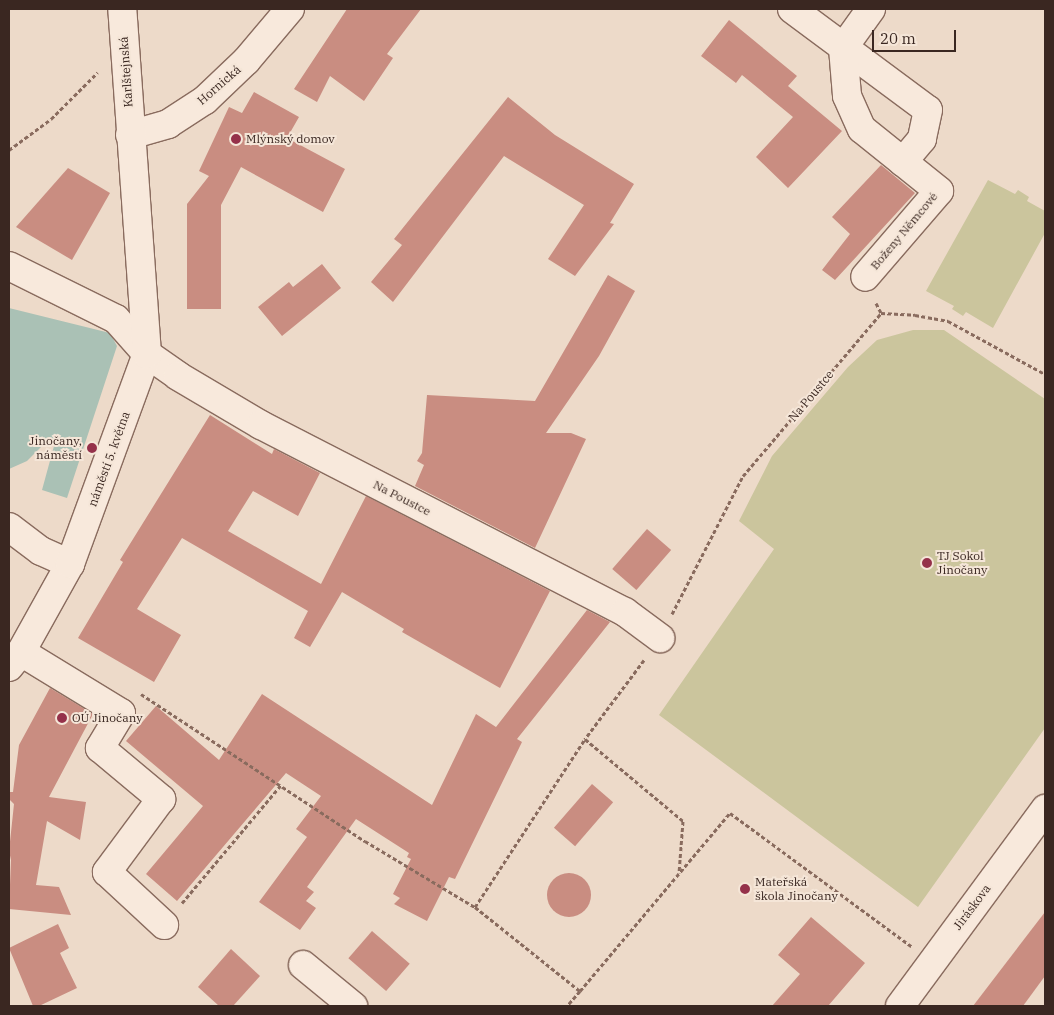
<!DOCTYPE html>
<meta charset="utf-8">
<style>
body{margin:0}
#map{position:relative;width:1054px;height:1015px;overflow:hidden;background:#eddac9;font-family:"IBM Plex Serif",serif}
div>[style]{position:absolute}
.green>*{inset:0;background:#cbc59d}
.water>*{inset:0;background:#aac1b5}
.building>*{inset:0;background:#c98d81;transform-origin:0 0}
.round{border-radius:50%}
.path>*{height:3px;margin-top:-1.5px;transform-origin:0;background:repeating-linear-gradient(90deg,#896b5e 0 4px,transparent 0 6.5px)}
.roads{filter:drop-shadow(1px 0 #896b5e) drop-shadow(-1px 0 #896b5e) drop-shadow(0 1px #896b5e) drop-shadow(0 -1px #896b5e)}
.minor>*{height:28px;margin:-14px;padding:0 14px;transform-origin:14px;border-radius:14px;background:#f8e9dc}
.dots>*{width:14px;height:14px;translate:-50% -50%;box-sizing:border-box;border:2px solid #f5e6d8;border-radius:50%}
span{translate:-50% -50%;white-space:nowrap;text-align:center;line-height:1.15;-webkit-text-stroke:4px #f5e6d8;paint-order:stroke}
.street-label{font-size:12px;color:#3a2721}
.poi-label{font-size:12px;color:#3a2721}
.left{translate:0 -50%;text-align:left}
.right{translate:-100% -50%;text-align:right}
.frame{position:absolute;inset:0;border:10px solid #3a2721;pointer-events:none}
.scale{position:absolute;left:872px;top:30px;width:84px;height:22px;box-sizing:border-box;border:2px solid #3a2721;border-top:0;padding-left:6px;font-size:15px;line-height:18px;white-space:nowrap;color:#3a2721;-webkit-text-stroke:4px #f5e6d8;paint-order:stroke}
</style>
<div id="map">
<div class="green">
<i style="clip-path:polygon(988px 180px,1015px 194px,1018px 190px,1029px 197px,1027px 201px,1045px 211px,1045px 233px,993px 328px,966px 312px,963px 316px,952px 309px,954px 306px,926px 291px)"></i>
<i style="clip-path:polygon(913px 330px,944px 330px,1045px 399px,1045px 728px,918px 907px,659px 715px,774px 549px,739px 521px,772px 456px,848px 367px,877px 340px)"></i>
</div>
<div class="water">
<i style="clip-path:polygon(9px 308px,110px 333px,117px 346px,67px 498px,42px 490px,54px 446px,49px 439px,27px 461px,9px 469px)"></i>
</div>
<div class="building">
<i style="clip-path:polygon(347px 9px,421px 9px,387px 54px,393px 58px,364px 101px,330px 76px,317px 102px,294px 89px)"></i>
<i style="clip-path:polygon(729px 20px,797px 76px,788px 86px,842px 131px,788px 188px,756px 157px,793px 117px,742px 75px,736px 83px,701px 56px)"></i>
<i style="clip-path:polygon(254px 92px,299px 117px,287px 138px,345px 169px,323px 212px,241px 167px,221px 205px,221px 309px,187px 309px,187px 204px,209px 176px,199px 171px,229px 107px,242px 113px)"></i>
<i style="clip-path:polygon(508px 97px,555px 135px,634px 184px,610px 223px,614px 224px,575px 276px,548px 259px,584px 205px,504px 156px,393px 302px,371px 282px,402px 245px,394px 239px)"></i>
<i style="clip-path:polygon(881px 165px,915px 193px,835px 280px,822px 270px,850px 234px,832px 217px)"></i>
<i style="clip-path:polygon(68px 168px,110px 193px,72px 260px,16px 227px)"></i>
<i style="clip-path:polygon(322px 264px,341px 288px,282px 336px,258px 307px,289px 282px,293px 287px)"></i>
<i style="clip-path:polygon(608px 275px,635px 291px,599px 356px,546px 433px,571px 433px,586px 439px,535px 548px,415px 486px,424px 465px,417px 461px,422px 453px,427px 395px,535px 401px)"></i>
<i style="clip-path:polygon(210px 415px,272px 454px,274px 449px,320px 473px,298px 516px,253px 491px,228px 531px,321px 584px,366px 496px,550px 591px,500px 688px,402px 632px,404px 629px,342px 592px,310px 647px,294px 638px,308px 611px,182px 538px,137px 609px,181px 635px,154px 682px,78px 638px,123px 562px,120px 560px)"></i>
<i style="left:647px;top:529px;width:32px;height:53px;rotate:41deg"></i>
<i style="clip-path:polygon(587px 610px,610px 622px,517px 739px,522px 742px,455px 879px,449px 877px,427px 921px,394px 904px,400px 898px,393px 894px,411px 859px,407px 857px,409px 853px,356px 819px,307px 887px,314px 892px,306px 901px,316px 908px,300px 930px,259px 902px,307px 837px,296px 829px,321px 796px,286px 773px,177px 901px,146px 874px,203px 806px,126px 741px,156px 706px,219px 760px,262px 694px,432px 805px,476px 714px,496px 727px)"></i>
<i style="clip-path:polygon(50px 688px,93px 714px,49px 797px,86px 802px,80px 840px,47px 821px,36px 885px,59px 887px,71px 915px,9px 909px,11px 860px,9px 851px,14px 804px,9px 799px,9px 792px,13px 792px,19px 745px)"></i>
<i style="left:592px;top:784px;width:28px;height:58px;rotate:41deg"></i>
<i class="round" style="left:547px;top:873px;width:44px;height:44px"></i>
<i style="clip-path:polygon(1045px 912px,1045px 976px,1023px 1006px,973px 1006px)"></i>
<i style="clip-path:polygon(811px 917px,865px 963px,828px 1006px,772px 1006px,800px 974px,778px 955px)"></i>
<i style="clip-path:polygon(58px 924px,69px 948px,60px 953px,77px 988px,39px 1006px,33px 1006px,9px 948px)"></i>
<i style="left:372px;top:931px;width:50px;height:36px;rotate:41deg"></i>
<i style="clip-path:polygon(231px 949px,260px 976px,233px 1006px,219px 1006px,198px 987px)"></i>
</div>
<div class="path">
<i style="left:9px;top:150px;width:52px;rotate:-36.4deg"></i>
<i style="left:51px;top:119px;width:66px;rotate:-45deg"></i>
<i style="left:876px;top:303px;width:11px;rotate:63deg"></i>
<i style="left:672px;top:614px;width:155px;rotate:-62.8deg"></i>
<i style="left:743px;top:476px;width:214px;rotate:-49.7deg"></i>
<i style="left:881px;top:313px;width:34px;rotate:3deg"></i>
<i style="left:915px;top:315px;width:34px;rotate:10deg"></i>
<i style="left:948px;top:321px;width:111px;rotate:28.7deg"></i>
<i style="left:644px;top:660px;width:99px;rotate:126.8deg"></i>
<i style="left:585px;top:739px;width:128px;rotate:39.9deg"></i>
<i style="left:683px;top:821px;width:52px;rotate:94.4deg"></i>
<i style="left:141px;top:694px;width:268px;rotate:33.3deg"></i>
<i style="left:365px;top:841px;width:128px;rotate:31deg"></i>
<i style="left:475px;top:907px;width:134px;rotate:38.7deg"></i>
<i style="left:580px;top:991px;width:20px;rotate:131deg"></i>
<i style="left:182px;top:903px;width:154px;rotate:-50deg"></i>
<i style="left:475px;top:907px;width:201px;rotate:-56.8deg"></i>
<i style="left:580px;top:991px;width:233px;rotate:-49.9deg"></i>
<i style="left:730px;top:813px;width:225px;rotate:36.3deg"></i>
</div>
<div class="roads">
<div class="minor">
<i style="left:792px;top:9px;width:169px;rotate:36.6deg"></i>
<i style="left:928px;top:110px;width:30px;rotate:102deg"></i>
<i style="left:922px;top:139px;width:30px;rotate:130deg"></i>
<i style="left:843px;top:48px;width:48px;rotate:85.2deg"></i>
<i style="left:847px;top:96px;width:36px;rotate:66deg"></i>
<i style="left:862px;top:129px;width:99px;rotate:38.8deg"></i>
<i style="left:939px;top:191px;width:113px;rotate:130.7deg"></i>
<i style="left:843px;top:48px;width:48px;rotate:-54.3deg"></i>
<i style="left:130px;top:135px;width:40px;rotate:-16deg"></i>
<i style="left:168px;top:124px;width:44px;rotate:-33deg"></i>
<i style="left:205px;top:100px;width:57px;rotate:-43.6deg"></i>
<i style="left:246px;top:61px;width:68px;rotate:-49.8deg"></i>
<i style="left:9px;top:266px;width:119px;rotate:26.4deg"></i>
<i style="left:116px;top:319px;width:47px;rotate:48.5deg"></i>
<i style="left:147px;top:354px;width:38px;rotate:35deg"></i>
<i style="left:178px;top:376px;width:96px;rotate:30.6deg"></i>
<i style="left:261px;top:425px;width:409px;rotate:27.2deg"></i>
<i style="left:625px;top:612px;width:44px;rotate:36.6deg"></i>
<i style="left:9px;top:527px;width:40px;rotate:37deg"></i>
<i style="left:41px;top:551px;width:32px;rotate:24deg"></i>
<i style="left:21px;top:652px;width:117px;rotate:31.4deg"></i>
<i style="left:121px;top:713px;width:41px;rotate:121deg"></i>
<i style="left:100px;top:748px;width:80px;rotate:39.9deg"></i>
<i style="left:161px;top:799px;width:91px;rotate:126.5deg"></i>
<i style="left:107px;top:872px;width:78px;rotate:42.9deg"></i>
<i style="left:9px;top:667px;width:19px;rotate:-51deg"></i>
<i style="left:21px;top:652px;width:101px;rotate:-60.9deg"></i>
<i style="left:70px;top:564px;width:224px;rotate:-69.9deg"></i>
<i style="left:147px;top:354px;width:346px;rotate:-94.1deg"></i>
<i style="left:303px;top:965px;width:65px;rotate:39.4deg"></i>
<i style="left:900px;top:1006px;width:245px;rotate:-53.6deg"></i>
</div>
</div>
<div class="dots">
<i style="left:236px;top:139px;background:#95314a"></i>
<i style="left:92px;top:448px;background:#95314a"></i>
<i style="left:927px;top:563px;background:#95314a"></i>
<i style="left:62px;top:718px;background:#95314a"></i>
<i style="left:745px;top:889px;background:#95314a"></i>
</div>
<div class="street-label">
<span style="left:126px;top:72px;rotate:-94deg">Karlštejnská</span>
<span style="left:219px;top:85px;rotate:-41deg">Hornická</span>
<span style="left:904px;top:231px;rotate:-50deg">Boženy Němcové</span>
<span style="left:811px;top:396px;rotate:-50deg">Na Poustce</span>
<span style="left:109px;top:459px;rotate:-70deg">náměstí 5. května</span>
<span style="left:402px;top:498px;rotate:27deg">Na Poustce</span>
<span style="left:972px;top:907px;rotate:-53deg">Jiráskova</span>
</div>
<div class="poi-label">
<span class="left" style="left:246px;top:139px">Mlýnský domov</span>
<span class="right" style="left:82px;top:448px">Jinočany,<br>náměstí</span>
<span class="left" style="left:937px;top:563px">TJ Sokol<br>Jinočany</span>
<span class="left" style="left:72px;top:718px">OÚ Jinočany</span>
<span class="left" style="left:755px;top:889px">Mateřská<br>škola Jinočany</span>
</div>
<div class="frame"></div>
<div class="scale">20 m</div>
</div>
